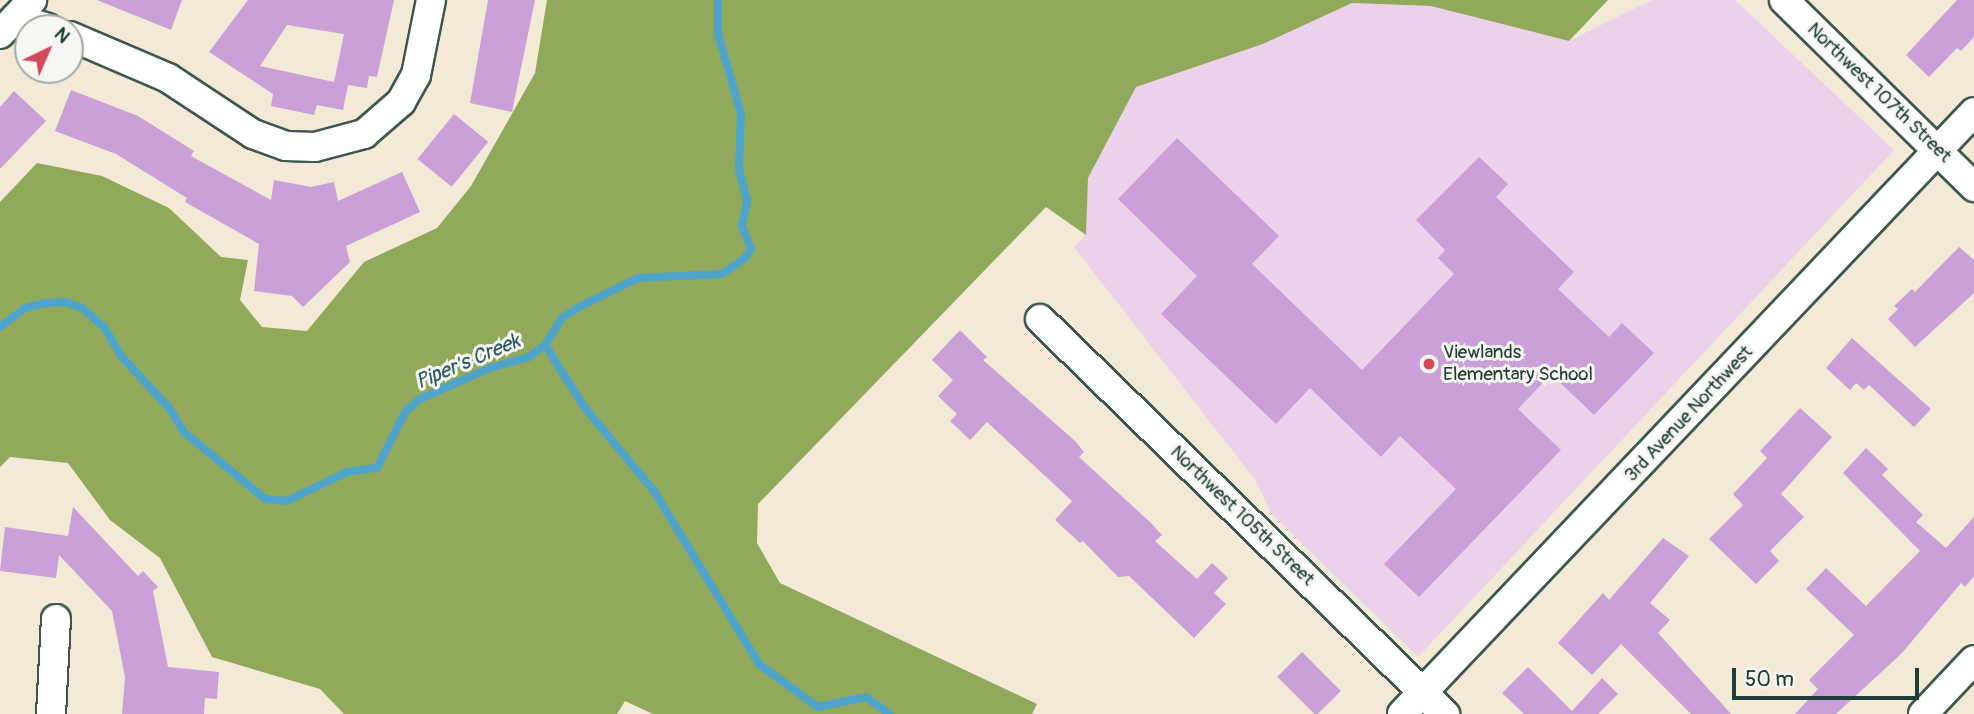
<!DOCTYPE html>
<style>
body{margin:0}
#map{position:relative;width:1974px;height:714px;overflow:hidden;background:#f3e9d7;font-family:Pangolin,sans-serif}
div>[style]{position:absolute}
.built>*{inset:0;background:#ecd1ea}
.forest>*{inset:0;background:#91a95a}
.stream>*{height:8px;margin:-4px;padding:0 4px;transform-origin:4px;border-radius:4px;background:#4ea4cb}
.building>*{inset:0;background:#c9a0d8;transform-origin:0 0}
.roads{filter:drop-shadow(2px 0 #3f574c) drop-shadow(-2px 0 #3f574c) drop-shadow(0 2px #3f574c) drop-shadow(0 -2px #3f574c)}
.minor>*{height:28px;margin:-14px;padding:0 14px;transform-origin:14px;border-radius:14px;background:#fff}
.dots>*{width:19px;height:19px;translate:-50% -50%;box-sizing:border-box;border:4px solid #f6f6f2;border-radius:50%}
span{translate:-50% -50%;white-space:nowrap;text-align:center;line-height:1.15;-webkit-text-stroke:6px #f6f6f2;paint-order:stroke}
.street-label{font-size:19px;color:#1f3d34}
.poi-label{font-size:19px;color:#1f3d34}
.left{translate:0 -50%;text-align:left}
.water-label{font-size:21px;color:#2d5c61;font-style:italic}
.north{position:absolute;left:14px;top:14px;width:70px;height:70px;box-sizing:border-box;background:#f6f6f2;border:2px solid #a0aca6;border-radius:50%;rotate:44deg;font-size:19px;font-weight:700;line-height:28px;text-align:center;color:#1f3d34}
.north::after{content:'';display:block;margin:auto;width:24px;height:32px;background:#d1495b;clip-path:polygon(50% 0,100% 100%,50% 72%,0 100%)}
.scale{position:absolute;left:1732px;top:668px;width:187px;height:32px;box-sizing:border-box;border:4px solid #1f3d34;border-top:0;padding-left:9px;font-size:21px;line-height:24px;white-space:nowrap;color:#1f3d34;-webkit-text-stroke:5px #f6f6f2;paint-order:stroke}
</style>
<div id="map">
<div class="built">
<i style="clip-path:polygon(1652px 0,1735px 0,1894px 150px,1418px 657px,1271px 513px,1256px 481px,1074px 247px,1086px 235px,1088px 178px,1136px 87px,1263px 44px,1352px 3px,1431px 6px,1569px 41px)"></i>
</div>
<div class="forest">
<i style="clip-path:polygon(547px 0,1608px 0,1569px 41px,1431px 6px,1352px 3px,1263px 44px,1136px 87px,1088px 178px,1086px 235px,1046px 207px,758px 504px,757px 543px,780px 583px,1037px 704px,1032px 714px,653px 714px,625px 701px,617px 714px,344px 714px,320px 689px,212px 657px,160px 558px,110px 520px,68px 463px,10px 457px,0 467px,0 202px,37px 163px,102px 176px,169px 208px,221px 257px,248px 260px,240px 300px,262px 327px,307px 331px,364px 262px,437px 228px,471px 186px,535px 73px)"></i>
</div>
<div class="stream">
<i style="left:0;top:327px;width:31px;rotate:-37deg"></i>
<i style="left:25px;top:308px;width:21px;rotate:-14deg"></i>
<i style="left:45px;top:303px;width:20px;rotate:-3deg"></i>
<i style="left:65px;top:302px;width:18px;rotate:19deg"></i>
<i style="left:82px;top:308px;width:29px;rotate:41deg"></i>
<i style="left:104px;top:327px;width:35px;rotate:59deg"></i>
<i style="left:122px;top:357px;width:69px;rotate:47.3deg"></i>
<i style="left:169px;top:408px;width:28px;rotate:58deg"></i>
<i style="left:184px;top:432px;width:105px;rotate:39.6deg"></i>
<i style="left:265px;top:499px;width:22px;rotate:5deg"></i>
<i style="left:287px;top:501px;width:67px;rotate:-25.8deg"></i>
<i style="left:347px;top:472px;width:30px;rotate:-8deg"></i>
<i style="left:377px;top:468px;width:63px;rotate:-63.4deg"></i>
<i style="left:405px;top:412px;width:20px;rotate:-41deg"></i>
<i style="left:420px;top:399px;width:77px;rotate:-23.9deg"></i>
<i style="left:490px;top:368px;width:41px;rotate:-15.8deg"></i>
<i style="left:529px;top:357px;width:20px;rotate:-37deg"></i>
<i style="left:545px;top:345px;width:32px;rotate:-58deg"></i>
<i style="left:562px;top:318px;width:20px;rotate:-33deg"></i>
<i style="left:579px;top:307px;width:66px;rotate:-26.2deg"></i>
<i style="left:638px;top:278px;width:84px;rotate:-2.7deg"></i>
<i style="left:722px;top:274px;width:28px;rotate:-35deg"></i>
<i style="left:745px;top:258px;width:11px;rotate:-56deg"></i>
<i style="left:751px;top:249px;width:26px;rotate:-111deg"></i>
<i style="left:742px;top:225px;width:25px;rotate:-78deg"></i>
<i style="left:747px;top:201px;width:34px;rotate:-104deg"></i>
<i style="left:739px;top:168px;width:54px;rotate:-87.9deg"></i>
<i style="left:741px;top:114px;width:83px;rotate:-106deg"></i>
<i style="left:718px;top:34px;width:34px;rotate:-90deg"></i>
<i style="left:545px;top:345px;width:75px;rotate:57.6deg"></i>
<i style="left:585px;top:408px;width:108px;rotate:50.3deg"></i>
<i style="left:654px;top:491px;width:204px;rotate:58.7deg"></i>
<i style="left:760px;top:665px;width:72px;rotate:35.9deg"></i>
<i style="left:818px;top:707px;width:49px;rotate:-11.8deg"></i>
<i style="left:866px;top:697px;width:29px;rotate:36deg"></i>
</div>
<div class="building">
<i style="clip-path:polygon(97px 0,182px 0,171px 30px)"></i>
<i style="clip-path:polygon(evenodd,248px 0,394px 0,377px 77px,369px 76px,367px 88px,348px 85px,343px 110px,317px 105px,314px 115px,271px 106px,273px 94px,209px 52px,248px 0,287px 25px,344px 34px,334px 82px,260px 66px,287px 25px)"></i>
<i style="clip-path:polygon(488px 0,535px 0,512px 112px,470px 103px)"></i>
<i style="clip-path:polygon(1957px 0,1974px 0,1974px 37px,1961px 51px,1957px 48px,1929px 77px,1906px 55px)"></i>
<i style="clip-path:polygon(71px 90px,138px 116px,194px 151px,191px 156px,271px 200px,274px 180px,311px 187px,334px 182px,338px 201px,402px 172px,420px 212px,346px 246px,350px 262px,303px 307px,292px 296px,254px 291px,259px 244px,185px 202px,187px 198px,116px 154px,55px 131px)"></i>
<i style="clip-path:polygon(14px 91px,46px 121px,0 169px,0 107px)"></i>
<i style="left:454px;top:114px;width:44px;height:58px;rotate:39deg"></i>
<i style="clip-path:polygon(1177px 138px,1279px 236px,1252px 264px,1362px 370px,1454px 274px,1438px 258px,1445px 250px,1416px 220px,1479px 157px,1508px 184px,1496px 197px,1574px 272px,1558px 289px,1609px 337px,1622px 323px,1654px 353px,1594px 415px,1551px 374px,1518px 409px,1561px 450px,1419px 597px,1384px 564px,1456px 489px,1400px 436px,1381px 457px,1310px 388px,1276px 424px,1161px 314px,1197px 276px,1118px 199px)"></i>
<i style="clip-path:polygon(1959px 247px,1974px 260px,1974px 293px,1915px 347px,1888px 319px,1898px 309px,1894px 306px,1912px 289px,1915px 292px)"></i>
<i style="clip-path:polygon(960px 330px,987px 357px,983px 360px,1075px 441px,1084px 452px,1079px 457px,1151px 523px,1162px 535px,1155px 541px,1197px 579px,1212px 563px,1228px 578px,1214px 593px,1226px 604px,1194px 638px,1129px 576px,1118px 577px,1083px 541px,1080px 543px,1055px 520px,1072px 501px,987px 422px,970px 440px,950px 421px,957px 414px,938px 396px,953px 380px,932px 360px)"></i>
<i style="clip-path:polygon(1852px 338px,1931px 409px,1914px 427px,1869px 385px,1864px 390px,1856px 383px,1850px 390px,1826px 368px)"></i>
<i style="clip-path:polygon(1800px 408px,1832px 437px,1781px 494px,1804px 517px,1770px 551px,1779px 561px,1756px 584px,1709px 539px,1743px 505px,1733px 494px,1767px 458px,1760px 451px)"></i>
<i style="clip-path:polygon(1866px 448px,1888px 469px,1882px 475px,1923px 515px,1916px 522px,1946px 548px,1974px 517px,1974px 576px,1965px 587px,1961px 583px,1902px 653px,1836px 714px,1795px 714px,1818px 689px,1809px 680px,1854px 635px,1806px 589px,1826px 568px,1866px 606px,1920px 551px,1843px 473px)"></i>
<i style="clip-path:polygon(73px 507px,138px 576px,143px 571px,158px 587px,153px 591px,168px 667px,219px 672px,217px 699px,205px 698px,204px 714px,122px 714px,125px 677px,112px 611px,59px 555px,56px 578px,0 571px,5px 527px,68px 536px)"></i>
<i style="clip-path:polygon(1663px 538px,1689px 556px,1650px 603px,1670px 620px,1658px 633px,1731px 714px,1691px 714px,1621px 644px,1592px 675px,1558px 643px,1603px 593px,1609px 600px)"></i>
<i style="left:1302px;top:652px;width:55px;height:35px;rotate:45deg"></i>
<i style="clip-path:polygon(1528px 667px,1572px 711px,1602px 678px,1618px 694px,1598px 714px,1524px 714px,1502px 693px)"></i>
</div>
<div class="roads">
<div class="minor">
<i style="left:1784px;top:0;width:267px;rotate:44.5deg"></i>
<i style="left:15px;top:18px;width:34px;rotate:17deg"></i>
<i style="left:0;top:34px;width:47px;rotate:-46.7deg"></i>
<i style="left:70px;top:36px;width:107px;rotate:23.2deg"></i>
<i style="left:168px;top:78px;width:102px;rotate:33.4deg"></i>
<i style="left:253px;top:134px;width:35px;rotate:20deg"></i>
<i style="left:286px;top:146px;width:29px;rotate:2deg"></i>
<i style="left:315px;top:147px;width:51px;rotate:-14.9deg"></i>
<i style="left:364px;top:134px;width:49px;rotate:-40.9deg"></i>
<i style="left:401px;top:102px;width:31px;rotate:-61deg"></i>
<i style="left:416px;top:75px;width:76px;rotate:-78.7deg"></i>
<i style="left:1040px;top:319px;width:566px;rotate:44.28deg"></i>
<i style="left:51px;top:714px;width:95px;rotate:-87deg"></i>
<i style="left:1402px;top:714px;width:830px;rotate:-46.46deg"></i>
<i style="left:1923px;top:714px;width:74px;rotate:-46.6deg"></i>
</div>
</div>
<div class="dots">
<i style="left:1429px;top:364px;background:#d1495b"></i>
</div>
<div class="street-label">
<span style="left:1879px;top:93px;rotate:44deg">Northwest 107th Street</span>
<span style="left:1689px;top:414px;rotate:-47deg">3rd Avenue Northwest</span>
<span style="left:1242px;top:516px;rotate:44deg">Northwest 105th Street</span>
</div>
<div class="poi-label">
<span class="left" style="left:1443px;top:364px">Viewlands<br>Elementary School</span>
</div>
<div class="water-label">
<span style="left:468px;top:362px;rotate:-23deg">Piper's Creek</span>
</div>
<div class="north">N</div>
<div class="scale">50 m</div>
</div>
